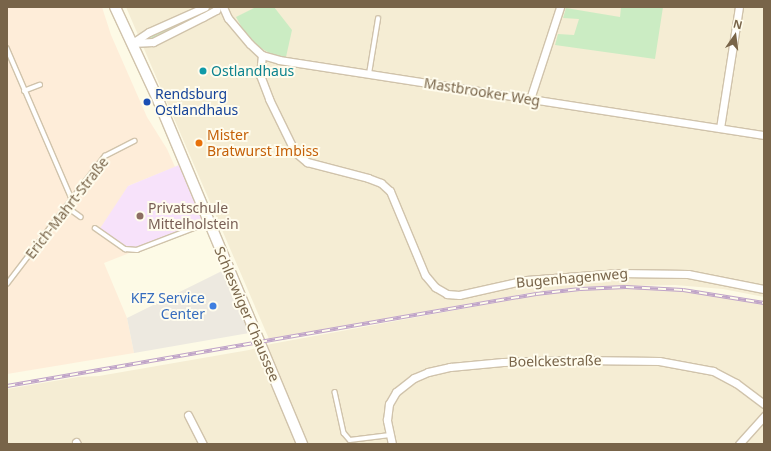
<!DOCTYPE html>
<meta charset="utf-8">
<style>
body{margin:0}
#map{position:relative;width:771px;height:451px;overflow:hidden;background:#fdfae6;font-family:"Noto Sans",sans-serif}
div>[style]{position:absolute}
.residential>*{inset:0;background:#f5edd4}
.commercial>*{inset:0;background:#feedd9}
.industrial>*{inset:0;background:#ede9e0}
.education>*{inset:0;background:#f7e2fa}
.green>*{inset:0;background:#cbecc3}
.roads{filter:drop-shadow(1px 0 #d0c3ab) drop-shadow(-1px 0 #d0c3ab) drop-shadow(0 1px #d0c3ab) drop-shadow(0 -1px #d0c3ab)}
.service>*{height:3.5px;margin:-1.75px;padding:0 1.75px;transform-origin:1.75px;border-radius:1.75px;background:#fff}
.minor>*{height:7px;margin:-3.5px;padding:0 3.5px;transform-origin:3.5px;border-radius:3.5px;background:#fff}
.secondary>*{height:10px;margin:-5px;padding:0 5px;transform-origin:5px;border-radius:5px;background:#fff}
.rail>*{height:4px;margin-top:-2px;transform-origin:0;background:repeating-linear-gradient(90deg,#fffced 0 8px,#bfa3c8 0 16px);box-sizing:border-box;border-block:1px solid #bfa3c8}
.dots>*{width:11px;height:11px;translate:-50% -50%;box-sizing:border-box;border:2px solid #fffced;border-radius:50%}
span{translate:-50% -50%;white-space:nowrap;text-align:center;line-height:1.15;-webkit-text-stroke:4px #fffced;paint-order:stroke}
.culture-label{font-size:14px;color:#0d838f}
.left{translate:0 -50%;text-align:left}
.street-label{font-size:14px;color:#786449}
.transit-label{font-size:14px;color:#164399}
.food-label{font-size:14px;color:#c56008}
.education-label{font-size:14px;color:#785e54}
.shop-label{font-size:14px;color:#366cbe}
.right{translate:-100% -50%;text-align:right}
.frame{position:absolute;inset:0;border:8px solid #786449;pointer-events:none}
.north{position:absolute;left:715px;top:16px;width:40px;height:40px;-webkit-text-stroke:3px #fffced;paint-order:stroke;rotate:14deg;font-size:11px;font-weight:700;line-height:16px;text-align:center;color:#786449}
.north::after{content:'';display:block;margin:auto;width:14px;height:18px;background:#786449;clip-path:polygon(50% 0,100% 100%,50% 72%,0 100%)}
</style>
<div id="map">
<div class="residential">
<i style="clip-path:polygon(126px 7px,764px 7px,764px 297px,723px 289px,675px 285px,580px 287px,535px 292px,269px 339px)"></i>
<i style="clip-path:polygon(627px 288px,683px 290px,764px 303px,764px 444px,7px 444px,7px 389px,78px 377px,99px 376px,249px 350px,271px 344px,537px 295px,581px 290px)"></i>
</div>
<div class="commercial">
<i style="clip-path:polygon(7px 7px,102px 7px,111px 35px,147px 117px,167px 149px,175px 167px,128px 186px,137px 250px,104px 263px,127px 318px,134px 353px,7px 374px)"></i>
</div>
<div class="industrial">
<i style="clip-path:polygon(228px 268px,255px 332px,134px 353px,127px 318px)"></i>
</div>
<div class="education">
<i style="clip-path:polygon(184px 163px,208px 223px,137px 250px,125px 249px,99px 230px,128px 186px)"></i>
</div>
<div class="green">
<i style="clip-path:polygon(205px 7px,217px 7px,154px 41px,134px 43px)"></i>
<i style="clip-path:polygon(256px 7px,274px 7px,292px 30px,286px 57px,273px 55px,259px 47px,245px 33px,236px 17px)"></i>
<i style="clip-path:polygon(621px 7px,663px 7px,655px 59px,555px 45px,558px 34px,574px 35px,579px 19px,563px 18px,566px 8px,620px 17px)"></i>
</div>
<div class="roads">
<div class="service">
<i style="left:7px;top:48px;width:164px;rotate:66.7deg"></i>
<i style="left:369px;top:74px;width:56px;rotate:-80.7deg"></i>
<i style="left:24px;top:91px;width:17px;rotate:-21deg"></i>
<i style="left:67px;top:207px;width:17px;rotate:36deg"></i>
<i style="left:95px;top:228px;width:37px;rotate:35deg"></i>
<i style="left:125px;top:249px;width:12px;rotate:5deg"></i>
<i style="left:137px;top:250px;width:75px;rotate:-21.1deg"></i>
<i style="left:7px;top:284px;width:161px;rotate:-52.6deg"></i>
<i style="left:105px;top:156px;width:33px;rotate:-27deg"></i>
<i style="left:335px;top:392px;width:42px;rotate:77.6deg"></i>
<i style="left:344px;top:433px;width:9px;rotate:49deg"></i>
<i style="left:350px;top:440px;width:40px;rotate:-7.1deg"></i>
</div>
<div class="minor">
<i style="left:223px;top:7px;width:12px;rotate:66deg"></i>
<i style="left:228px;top:18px;width:34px;rotate:50deg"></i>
<i style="left:250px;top:44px;width:16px;rotate:43deg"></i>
<i style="left:262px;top:55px;width:18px;rotate:16deg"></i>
<i style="left:279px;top:60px;width:491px;rotate:8.8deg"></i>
<i style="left:134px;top:42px;width:18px;rotate:-34deg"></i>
<i style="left:149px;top:32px;width:61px;rotate:-24.1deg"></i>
<i style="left:132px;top:43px;width:21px;rotate:-3deg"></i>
<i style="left:153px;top:42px;width:56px;rotate:-26.6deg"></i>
<i style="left:203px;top:17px;width:15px;rotate:-28deg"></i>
<i style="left:216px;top:10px;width:3px;rotate:-72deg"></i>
<i style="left:262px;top:55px;width:20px;rotate:96deg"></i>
<i style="left:260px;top:75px;width:26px;rotate:69deg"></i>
<i style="left:269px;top:99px;width:59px;rotate:63.9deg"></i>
<i style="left:295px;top:152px;width:16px;rotate:40deg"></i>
<i style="left:307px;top:162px;width:63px;rotate:14.7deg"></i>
<i style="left:368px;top:178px;width:14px;rotate:21deg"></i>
<i style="left:381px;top:183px;width:12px;rotate:42deg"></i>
<i style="left:390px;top:191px;width:91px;rotate:67.4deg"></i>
<i style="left:425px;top:275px;width:16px;rotate:50deg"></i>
<i style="left:435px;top:287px;width:14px;rotate:30deg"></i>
<i style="left:447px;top:294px;width:12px;rotate:5deg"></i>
<i style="left:459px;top:295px;width:69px;rotate:-12.6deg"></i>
<i style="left:526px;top:280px;width:94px;rotate:-4.3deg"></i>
<i style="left:620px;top:273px;width:68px;rotate:0.8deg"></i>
<i style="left:688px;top:274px;width:77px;rotate:11.2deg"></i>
<i style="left:530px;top:99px;width:97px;rotate:-71.9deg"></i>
<i style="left:720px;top:128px;width:122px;rotate:-81.1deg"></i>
<i style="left:188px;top:415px;width:33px;rotate:63deg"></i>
<i style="left:76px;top:442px;width:2px;rotate:63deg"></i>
<i style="left:392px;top:444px;width:25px;rotate:-102deg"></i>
<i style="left:387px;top:420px;width:16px;rotate:-83deg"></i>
<i style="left:389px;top:404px;width:14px;rotate:-60deg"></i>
<i style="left:396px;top:392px;width:23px;rotate:-38deg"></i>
<i style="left:414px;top:378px;width:15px;rotate:-23deg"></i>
<i style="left:428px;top:372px;width:23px;rotate:-13deg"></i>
<i style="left:450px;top:367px;width:53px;rotate:-5.4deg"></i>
<i style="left:503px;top:362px;width:66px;rotate:-1.7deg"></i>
<i style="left:569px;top:360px;width:90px;rotate:0.6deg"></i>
<i style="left:659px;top:361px;width:55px;rotate:10.5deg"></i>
<i style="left:713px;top:371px;width:26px;rotate:28deg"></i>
<i style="left:736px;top:383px;width:35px;rotate:37deg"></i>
<i style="left:739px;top:444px;width:38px;rotate:-48deg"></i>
</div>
<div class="secondary">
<i style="left:115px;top:7px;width:105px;rotate:65.1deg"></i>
<i style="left:159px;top:102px;width:371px;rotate:67.3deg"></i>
</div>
</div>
<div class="rail">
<i style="left:7px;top:386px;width:537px;rotate:-9.87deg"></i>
<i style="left:536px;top:294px;width:44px;rotate:-6.5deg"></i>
<i style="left:580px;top:289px;width:46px;rotate:-2.5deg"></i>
<i style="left:626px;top:287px;width:57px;rotate:3deg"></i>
<i style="left:683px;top:290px;width:82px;rotate:9.1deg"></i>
</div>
<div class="dots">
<i style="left:203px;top:71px;background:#0f9aa8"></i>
<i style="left:147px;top:102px;background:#1a4fb4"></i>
<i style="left:199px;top:143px;background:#e8710a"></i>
<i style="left:140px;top:216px;background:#8d6e63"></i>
<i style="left:213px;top:306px;background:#3f7fe0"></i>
</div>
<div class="culture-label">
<span class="left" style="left:211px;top:71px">Ostlandhaus</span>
</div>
<div class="street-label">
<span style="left:482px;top:92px;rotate:9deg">Mastbrooker Weg</span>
<span style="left:67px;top:208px;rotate:-52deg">Erich-Mahrt-Straße</span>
<span style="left:572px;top:278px;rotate:-5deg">Bugenhagenweg</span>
<span style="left:247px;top:314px;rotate:67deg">Schleswiger Chaussee</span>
<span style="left:555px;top:361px;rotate:-1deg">Boelckestraße</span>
</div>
<div class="transit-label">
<span class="left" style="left:155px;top:102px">Rendsburg<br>Ostlandhaus</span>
</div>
<div class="food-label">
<span class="left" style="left:207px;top:143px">Mister<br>Bratwurst Imbiss</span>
</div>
<div class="education-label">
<span class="left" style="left:148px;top:216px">Privatschule<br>Mittelholstein</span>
</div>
<div class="shop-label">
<span class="right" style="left:205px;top:306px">KFZ Service<br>Center</span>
</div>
<div class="frame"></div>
<div class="north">N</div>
</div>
